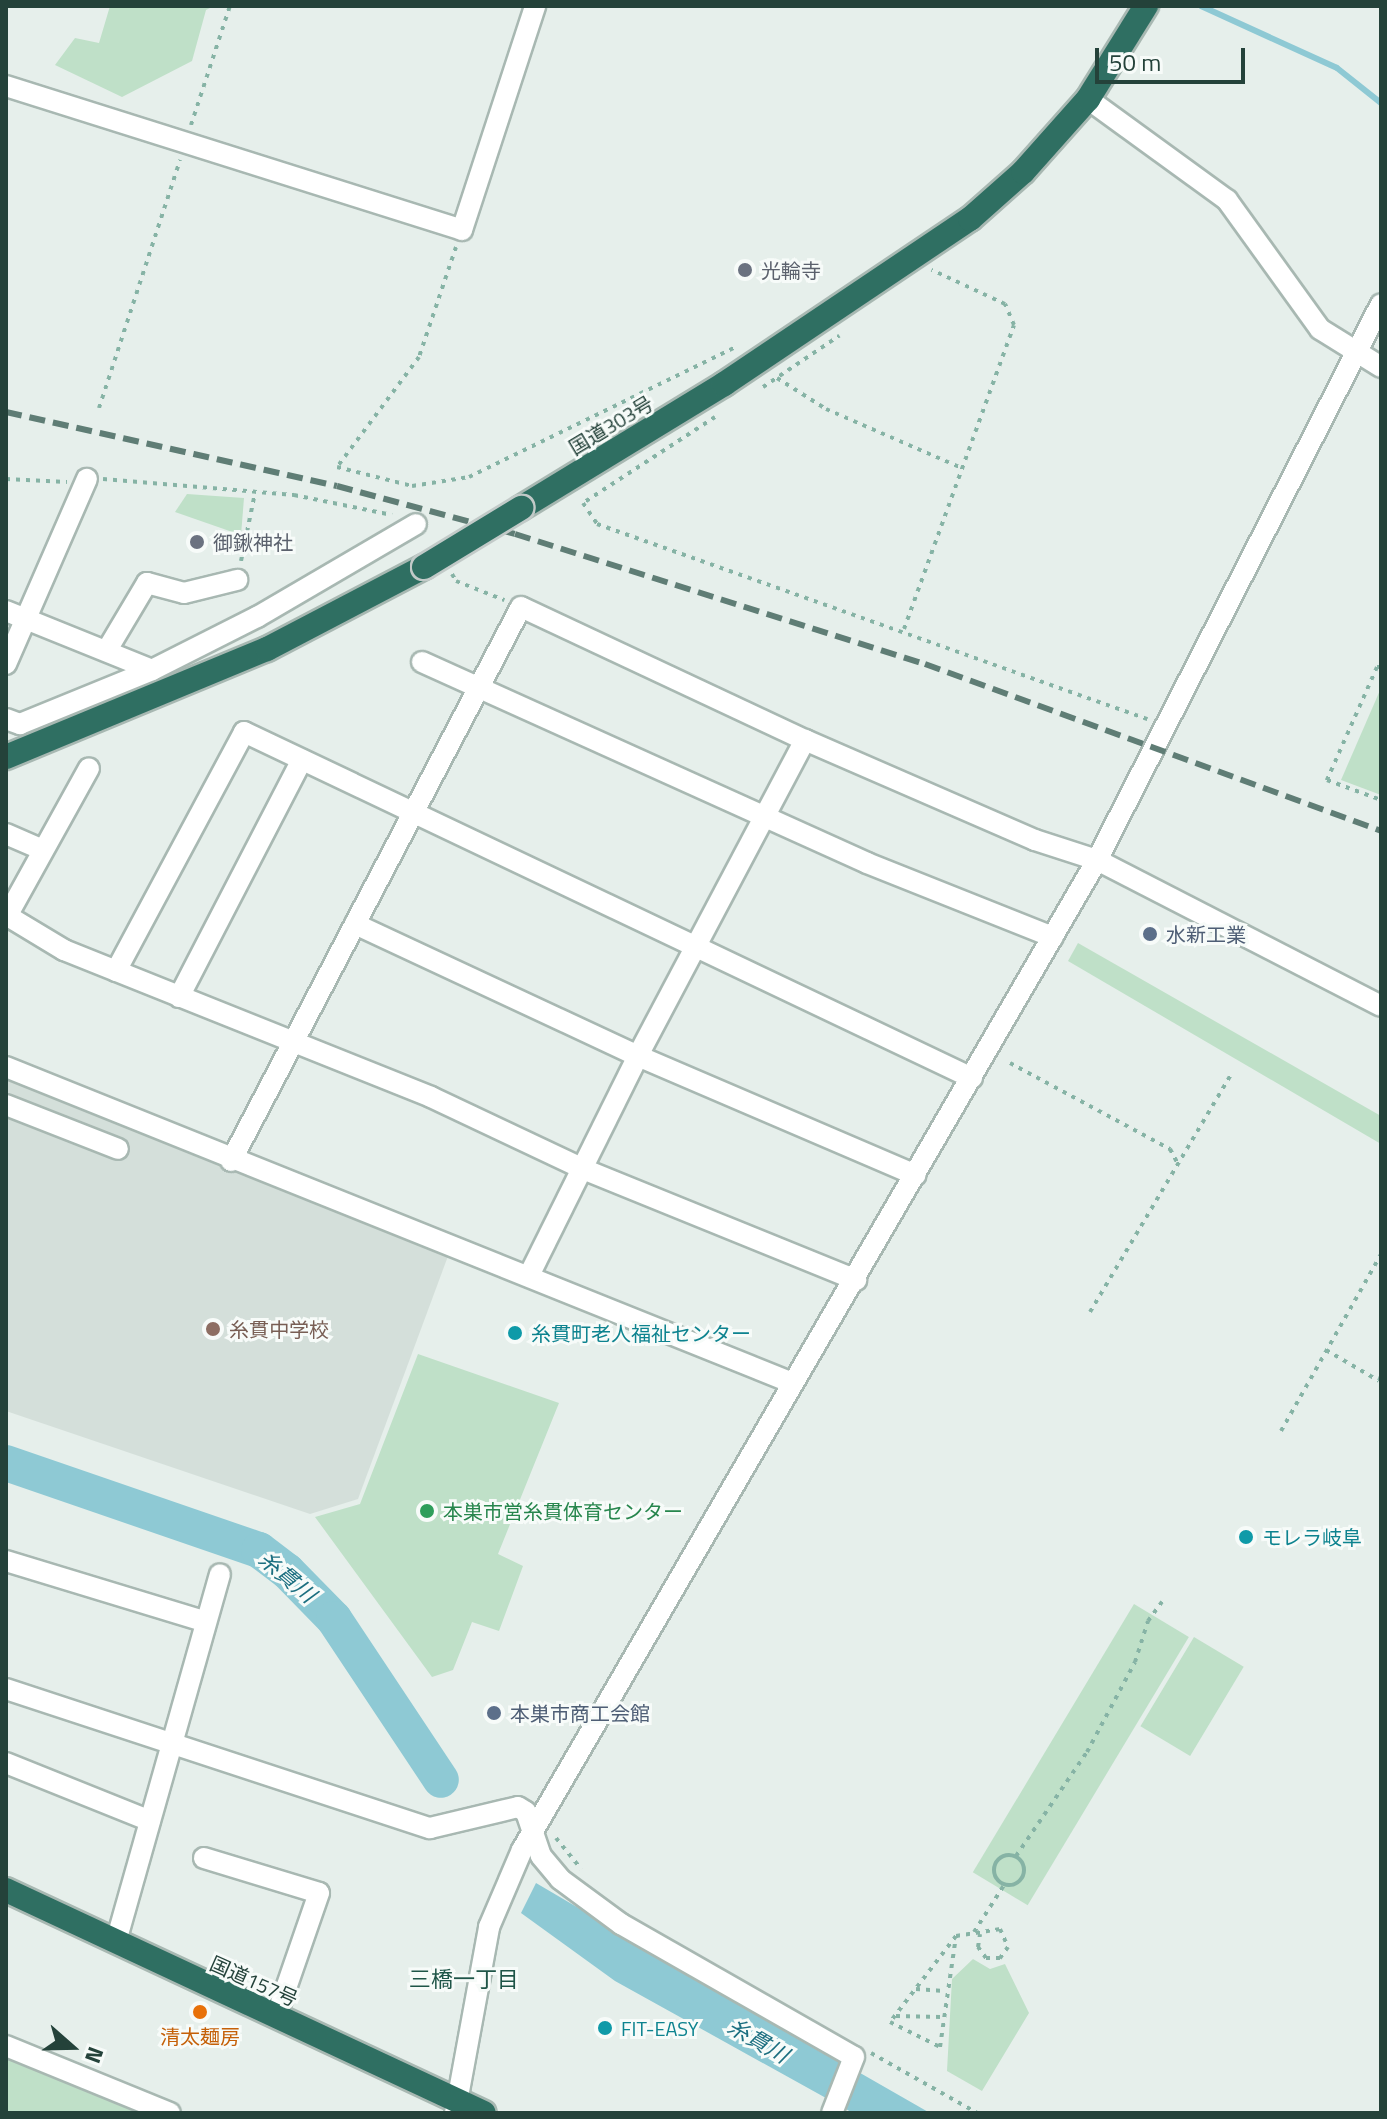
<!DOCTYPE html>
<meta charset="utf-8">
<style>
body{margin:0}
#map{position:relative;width:1387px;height:2119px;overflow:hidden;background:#e6efeb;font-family:"Titillium Web","Noto Sans JP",sans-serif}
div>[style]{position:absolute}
.built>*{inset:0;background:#d4dfda}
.green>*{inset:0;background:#bfe0c8;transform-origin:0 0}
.water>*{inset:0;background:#8ec9d4}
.stream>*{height:6px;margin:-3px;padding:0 3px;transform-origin:3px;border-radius:3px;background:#8ec9d4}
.river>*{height:36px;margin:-18px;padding:0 18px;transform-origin:18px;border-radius:18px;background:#8ec9d4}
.path>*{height:4px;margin-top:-2px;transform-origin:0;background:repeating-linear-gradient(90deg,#86b3a5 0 4px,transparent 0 10px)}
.path>.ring{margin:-2px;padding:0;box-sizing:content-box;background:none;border:4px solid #86b3a5;border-radius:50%}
.roads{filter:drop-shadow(2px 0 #a8b8b2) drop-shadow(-2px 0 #a8b8b2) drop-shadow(0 2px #a8b8b2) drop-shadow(0 -2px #a8b8b2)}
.minor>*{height:20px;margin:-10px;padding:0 10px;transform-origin:10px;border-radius:10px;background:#fff}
.highway>*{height:24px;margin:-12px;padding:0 12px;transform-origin:12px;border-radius:12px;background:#2f6f62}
.rail>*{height:6px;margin-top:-3px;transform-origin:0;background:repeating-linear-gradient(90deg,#5f7d75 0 16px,transparent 0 24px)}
.bridges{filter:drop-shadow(2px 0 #c2cac8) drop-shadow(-2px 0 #c2cac8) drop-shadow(0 2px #c2cac8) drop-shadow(0 -2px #c2cac8)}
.highway-bridge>*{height:24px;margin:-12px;padding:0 12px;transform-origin:12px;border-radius:12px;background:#2f6f62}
.dots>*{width:22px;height:22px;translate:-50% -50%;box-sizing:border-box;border:4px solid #f7fbf9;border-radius:50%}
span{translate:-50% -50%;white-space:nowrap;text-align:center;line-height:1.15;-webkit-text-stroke:6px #f7fbf9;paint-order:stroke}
.worship-label{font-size:20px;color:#5b616d}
.left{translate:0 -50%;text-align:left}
.street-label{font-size:20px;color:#24423a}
.service-label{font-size:20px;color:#4e5e75}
.education-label{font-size:20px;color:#785e54}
.culture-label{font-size:20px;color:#0d838f}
.leisure-label{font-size:20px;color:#27864d}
.food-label{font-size:20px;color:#c56008}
.water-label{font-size:22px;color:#1c6f80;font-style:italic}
.neighbourhood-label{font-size:22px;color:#1f5548}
.frame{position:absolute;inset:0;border:8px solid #24423a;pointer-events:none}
.north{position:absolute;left:32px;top:2007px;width:80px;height:80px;-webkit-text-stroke:6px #f7fbf9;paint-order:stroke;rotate:110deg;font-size:22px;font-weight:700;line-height:32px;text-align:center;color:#24423a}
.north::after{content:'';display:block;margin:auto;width:28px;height:36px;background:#24423a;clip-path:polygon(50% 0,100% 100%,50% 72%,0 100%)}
.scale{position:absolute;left:1095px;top:48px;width:150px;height:36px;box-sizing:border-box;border:4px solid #24423a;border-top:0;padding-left:10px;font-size:24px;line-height:28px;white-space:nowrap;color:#24423a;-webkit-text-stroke:6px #f7fbf9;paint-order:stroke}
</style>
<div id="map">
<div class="built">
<i style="clip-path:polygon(6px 1071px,451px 1248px,358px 1499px,310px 1514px,6px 1411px)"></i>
</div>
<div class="green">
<i style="clip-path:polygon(110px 6px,214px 6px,206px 10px,192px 61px,122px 97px,55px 65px,75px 38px,99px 43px)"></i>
<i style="clip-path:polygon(187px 494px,244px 498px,241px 535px,175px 512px)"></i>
<i style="clip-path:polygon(1381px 688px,1381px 795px,1341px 780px)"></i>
<i style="clip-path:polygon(1078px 943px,1381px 1116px,1381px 1144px,1068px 961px)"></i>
<i style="clip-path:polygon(418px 1354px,559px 1403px,498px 1554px,523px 1566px,499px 1631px,472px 1622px,453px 1670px,432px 1677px,315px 1517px,360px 1504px)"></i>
<i style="left:1134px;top:1604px;width:64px;height:313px;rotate:31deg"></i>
<i style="left:1194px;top:1637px;width:58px;height:104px;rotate:31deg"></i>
<i style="clip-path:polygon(973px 1959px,990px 1969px,1005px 1964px,1029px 2013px,982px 2091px,947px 2071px,952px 1979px)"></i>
<i style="clip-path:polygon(6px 2051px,129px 2105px,133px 2113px,6px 2113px)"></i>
</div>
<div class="water">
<i style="clip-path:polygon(536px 1883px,834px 2058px,930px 2113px,853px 2113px,615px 1981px,521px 1913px)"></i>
</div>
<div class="stream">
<i style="left:1201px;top:6px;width:149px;rotate:24.5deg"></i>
<i style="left:1337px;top:68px;width:56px;rotate:38.5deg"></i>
</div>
<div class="river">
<i style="left:6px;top:1463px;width:268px;rotate:19deg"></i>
<i style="left:259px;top:1550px;width:35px;rotate:37deg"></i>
<i style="left:287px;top:1571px;width:67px;rotate:45.6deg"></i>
<i style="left:334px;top:1619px;width:193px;rotate:56.4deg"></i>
</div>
<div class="path">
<i style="left:191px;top:125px;width:125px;rotate:-71.9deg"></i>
<i style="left:456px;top:247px;width:116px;rotate:108.6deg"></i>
<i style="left:419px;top:357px;width:137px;rotate:126.7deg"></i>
<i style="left:337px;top:467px;width:77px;rotate:14.2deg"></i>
<i style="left:412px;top:486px;width:58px;rotate:-9deg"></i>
<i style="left:469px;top:477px;width:299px;rotate:-26deg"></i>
<i style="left:777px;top:378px;width:58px;rotate:32.3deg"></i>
<i style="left:826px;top:409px;width:148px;rotate:23.5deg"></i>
<i style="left:763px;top:387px;width:92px;rotate:-33.9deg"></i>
<i style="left:99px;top:408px;width:261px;rotate:-71.9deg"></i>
<i style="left:715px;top:417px;width:158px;rotate:146.9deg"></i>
<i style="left:583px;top:503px;width:25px;rotate:56deg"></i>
<i style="left:597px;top:524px;width:584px;rotate:19.52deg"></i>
<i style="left:6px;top:479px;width:61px;rotate:2.8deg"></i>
<i style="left:103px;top:479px;width:192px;rotate:4.8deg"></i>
<i style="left:294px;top:495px;width:100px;rotate:11.5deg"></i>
<i style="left:241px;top:561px;width:69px;rotate:-78.4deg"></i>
<i style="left:452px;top:574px;width:8px;rotate:60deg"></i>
<i style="left:456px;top:581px;width:52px;rotate:21.6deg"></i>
<i style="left:904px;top:629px;width:323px;rotate:-70.1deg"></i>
<i style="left:1014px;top:325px;width:23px;rotate:-113deg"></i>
<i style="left:1005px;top:304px;width:81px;rotate:-155deg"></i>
<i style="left:1381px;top:667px;width:4px;rotate:180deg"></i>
<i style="left:1377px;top:667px;width:124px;rotate:113.9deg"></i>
<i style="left:1327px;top:780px;width:58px;rotate:20.3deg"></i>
<i style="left:1010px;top:1063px;width:182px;rotate:28.3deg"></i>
<i style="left:1170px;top:1149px;width:15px;rotate:62deg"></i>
<i style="left:1090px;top:1312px;width:278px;rotate:-59.3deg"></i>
<i style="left:1326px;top:1350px;width:61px;rotate:30.3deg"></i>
<i style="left:1379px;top:1381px;width:5px;rotate:-68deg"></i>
<i style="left:1281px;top:1431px;width:203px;rotate:-60.5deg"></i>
<i style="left:556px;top:1838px;width:40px;rotate:51deg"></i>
<i class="ring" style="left:994px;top:1855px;width:26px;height:26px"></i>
<i style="left:1016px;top:1856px;width:126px;rotate:-55.7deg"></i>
<i style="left:1087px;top:1752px;width:102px;rotate:-61.9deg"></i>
<i style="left:1135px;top:1662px;width:43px;rotate:-72.4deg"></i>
<i style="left:1148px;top:1621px;width:24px;rotate:-54deg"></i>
<i style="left:974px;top:1932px;width:56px;rotate:-57.4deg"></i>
<i style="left:956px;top:1936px;width:108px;rotate:127.5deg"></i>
<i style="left:890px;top:2022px;width:56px;rotate:26.6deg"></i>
<i style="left:940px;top:2047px;width:112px;rotate:-81.8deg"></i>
<i style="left:956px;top:1936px;width:45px;rotate:-9deg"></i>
<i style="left:1000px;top:1929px;width:20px;rotate:66deg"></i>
<i style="left:1008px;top:1947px;width:14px;rotate:126deg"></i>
<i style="left:1000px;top:1958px;width:14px;rotate:180deg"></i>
<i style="left:986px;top:1958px;width:14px;rotate:-126deg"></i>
<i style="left:978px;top:1947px;width:13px;rotate:-81deg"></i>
<i style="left:916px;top:1989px;width:28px;rotate:4deg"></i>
<i style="left:896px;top:2016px;width:45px;rotate:1.3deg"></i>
<i style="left:871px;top:2053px;width:122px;rotate:29.5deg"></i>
</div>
<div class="roads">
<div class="minor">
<i style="left:6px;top:86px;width:478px;rotate:17.5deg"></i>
<i style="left:462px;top:230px;width:236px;rotate:-71.9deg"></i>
<i style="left:1088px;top:99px;width:172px;rotate:36deg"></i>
<i style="left:1227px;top:200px;width:159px;rotate:54.2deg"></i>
<i style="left:1320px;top:329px;width:72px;rotate:31.9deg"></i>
<i style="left:6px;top:611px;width:157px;rotate:22deg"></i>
<i style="left:107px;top:650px;width:78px;rotate:-59.2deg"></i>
<i style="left:147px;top:583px;width:38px;rotate:15deg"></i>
<i style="left:184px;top:593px;width:55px;rotate:-13.8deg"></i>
<i style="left:422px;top:662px;width:488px;rotate:24.3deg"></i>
<i style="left:867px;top:863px;width:200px;rotate:21.7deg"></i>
<i style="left:6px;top:664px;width:202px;rotate:-66.4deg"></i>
<i style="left:6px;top:719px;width:15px;rotate:20deg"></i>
<i style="left:20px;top:724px;width:143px;rotate:-22.2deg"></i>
<i style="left:152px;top:670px;width:118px;rotate:-26.8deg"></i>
<i style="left:257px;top:617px;width:184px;rotate:-30.3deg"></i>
<i style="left:805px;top:740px;width:251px;rotate:23.5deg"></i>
<i style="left:1035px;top:840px;width:65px;rotate:17.9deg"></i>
<i style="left:1097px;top:860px;width:319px;rotate:27.2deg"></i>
<i style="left:6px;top:834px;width:40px;rotate:23.4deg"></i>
<i style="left:6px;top:915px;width:68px;rotate:31.1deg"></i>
<i style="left:64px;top:950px;width:395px;rotate:21.8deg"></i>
<i style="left:431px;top:1097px;width:168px;rotate:25.3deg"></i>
<i style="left:583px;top:1169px;width:295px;rotate:22.1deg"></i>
<i style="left:6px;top:918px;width:171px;rotate:-61deg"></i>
<i style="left:355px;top:924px;width:312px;rotate:25deg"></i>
<i style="left:638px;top:1056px;width:302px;rotate:23.2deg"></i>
<i style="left:116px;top:971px;width:271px;rotate:-61.8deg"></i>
<i style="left:244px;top:732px;width:806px;rotate:25.42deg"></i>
<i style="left:179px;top:997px;width:267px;rotate:-62.6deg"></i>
<i style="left:6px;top:1067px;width:845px;rotate:21.89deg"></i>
<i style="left:6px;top:1105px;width:120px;rotate:21.4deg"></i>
<i style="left:231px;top:1161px;width:625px;rotate:-62.37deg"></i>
<i style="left:521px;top:607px;width:314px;rotate:25.1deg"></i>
<i style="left:805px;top:740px;width:357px;rotate:117.9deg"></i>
<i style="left:638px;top:1056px;width:246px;rotate:116.4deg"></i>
<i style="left:6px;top:1561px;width:207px;rotate:16.9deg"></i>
<i style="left:6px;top:1689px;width:446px;rotate:18.2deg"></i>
<i style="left:430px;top:1828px;width:90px;rotate:-13.4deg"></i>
<i style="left:518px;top:1807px;width:9px;rotate:32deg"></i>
<i style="left:526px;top:1812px;width:46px;rotate:71.2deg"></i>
<i style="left:541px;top:1856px;width:30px;rotate:50deg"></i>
<i style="left:560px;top:1879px;width:76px;rotate:36.4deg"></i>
<i style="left:621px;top:1924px;width:268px;rotate:29.7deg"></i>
<i style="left:854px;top:2057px;width:60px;rotate:111.4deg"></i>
<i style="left:6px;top:1763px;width:155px;rotate:21.9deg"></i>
<i style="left:204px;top:1858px;width:120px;rotate:16.9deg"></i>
<i style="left:319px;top:1893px;width:131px;rotate:109.1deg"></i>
<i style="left:117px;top:1938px;width:378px;rotate:-74.2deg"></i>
<i style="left:6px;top:2046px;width:177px;rotate:22.2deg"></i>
<i style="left:455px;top:2113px;width:189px;rotate:-79.6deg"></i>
<i style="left:489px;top:1927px;width:84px;rotate:-66.8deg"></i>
<i style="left:522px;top:1850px;width:1145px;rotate:-59.85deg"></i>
<i style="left:1097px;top:860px;width:624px;rotate:-62.94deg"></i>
</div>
<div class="highway">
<i style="left:521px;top:508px;width:238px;rotate:-31.4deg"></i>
<i style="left:724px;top:384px;width:296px;rotate:-33.9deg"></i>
<i style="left:970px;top:219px;width:71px;rotate:-41.6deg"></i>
<i style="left:1023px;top:172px;width:98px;rotate:-48.3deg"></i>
<i style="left:1088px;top:99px;width:110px;rotate:-58.1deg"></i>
<i style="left:6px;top:757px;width:282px;rotate:-22.5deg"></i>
<i style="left:267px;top:649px;width:177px;rotate:-27.6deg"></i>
<i style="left:6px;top:1890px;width:527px;rotate:25.01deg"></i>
</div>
</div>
<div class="rail">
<i style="left:6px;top:412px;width:339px;rotate:12.6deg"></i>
<i style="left:337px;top:486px;width:184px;rotate:15.1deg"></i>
<i style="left:515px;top:534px;width:430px;rotate:17.6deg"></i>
<i style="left:925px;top:664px;width:486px;rotate:20.1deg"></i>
</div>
<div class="bridges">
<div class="highway-bridge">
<i style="left:424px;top:567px;width:114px;rotate:-31.3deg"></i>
</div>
</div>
<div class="dots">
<i style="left:745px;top:270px;background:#6b7280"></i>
<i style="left:197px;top:542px;background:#6b7280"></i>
<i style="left:1150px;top:934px;background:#5c6f8a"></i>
<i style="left:213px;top:1329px;background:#8d6e63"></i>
<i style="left:515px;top:1333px;background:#0f9aa8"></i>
<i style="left:427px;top:1511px;background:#2e9e5b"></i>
<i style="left:1246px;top:1537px;background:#0f9aa8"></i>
<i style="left:494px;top:1713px;background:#5c6f8a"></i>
<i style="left:200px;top:2012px;background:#e8710a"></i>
<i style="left:605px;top:2028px;background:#0f9aa8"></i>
</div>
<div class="worship-label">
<span class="left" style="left:761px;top:270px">光輪寺</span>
<span class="left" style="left:213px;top:542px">御鍬神社</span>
</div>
<div class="street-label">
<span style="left:611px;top:425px;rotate:-31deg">国道303号</span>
<span style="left:254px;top:1981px;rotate:24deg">国道157号</span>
</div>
<div class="service-label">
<span class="left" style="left:1166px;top:934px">水新工業</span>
<span class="left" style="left:510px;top:1713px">本巣市商工会館</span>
</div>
<div class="education-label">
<span class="left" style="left:229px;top:1329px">糸貫中学校</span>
</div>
<div class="culture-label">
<span class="left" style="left:531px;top:1333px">糸貫町老人福祉センター</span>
<span class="left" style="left:1262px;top:1537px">モレラ岐阜</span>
<span class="left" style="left:621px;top:2028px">FIT-EASY</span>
</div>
<div class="leisure-label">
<span class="left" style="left:443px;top:1511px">本巣市営糸貫体育センター</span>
</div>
<div class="food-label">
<span style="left:200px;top:2036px">清太麺房</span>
</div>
<div class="water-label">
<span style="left:287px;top:1577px;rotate:40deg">糸貫川</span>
<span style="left:758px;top:2041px;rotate:30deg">糸貫川</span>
</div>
<div class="neighbourhood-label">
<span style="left:464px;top:1980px">三橋一丁目</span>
</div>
<div class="frame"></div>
<div class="north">N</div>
<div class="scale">50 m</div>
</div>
